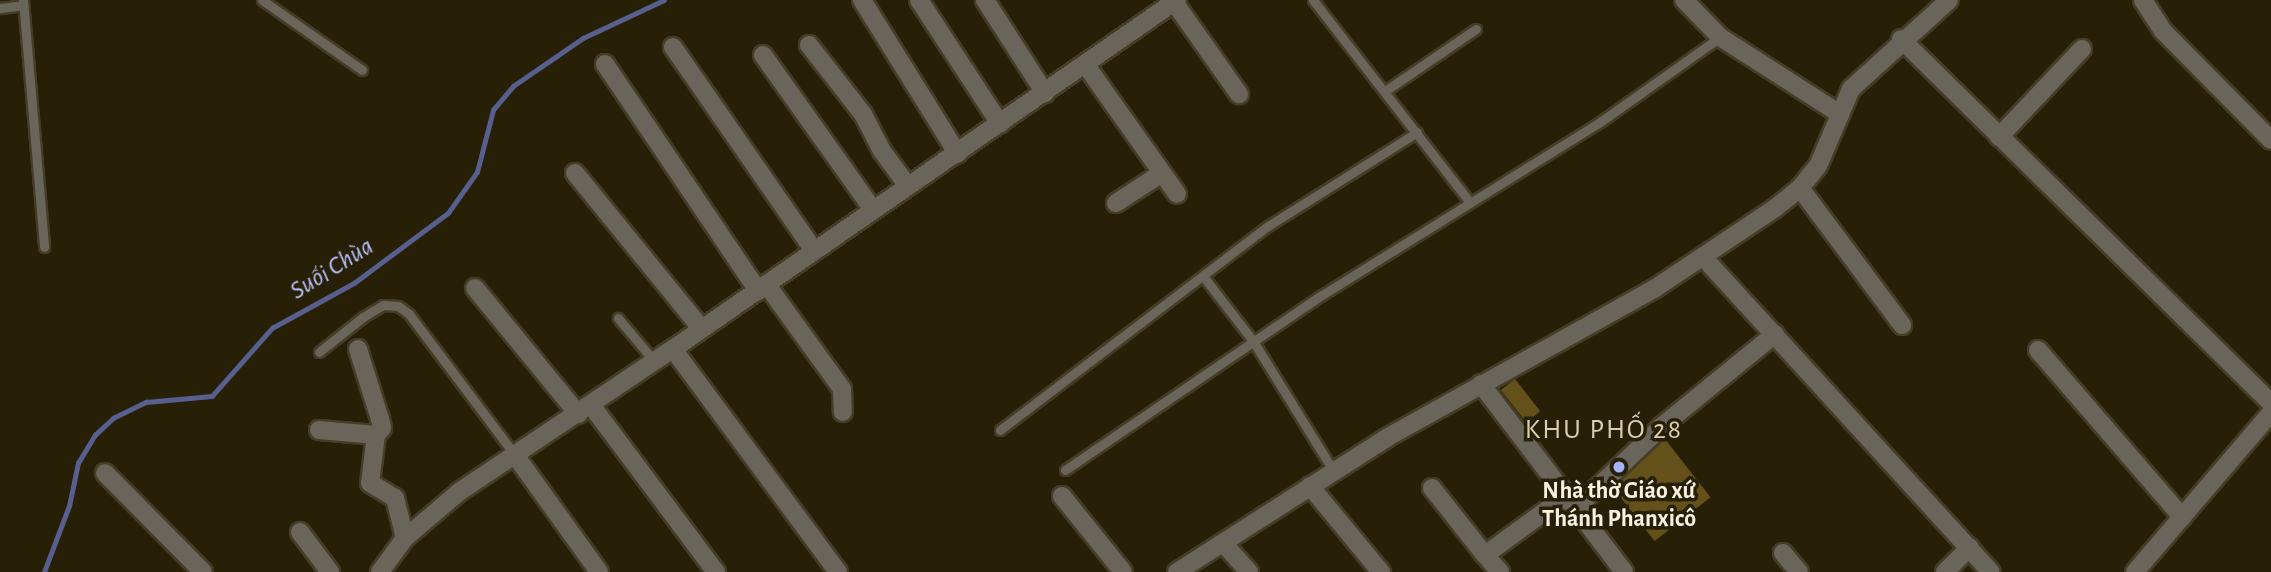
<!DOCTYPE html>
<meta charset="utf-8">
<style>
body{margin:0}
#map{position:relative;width:2271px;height:572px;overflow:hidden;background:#281f07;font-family:"Alegreya Sans",sans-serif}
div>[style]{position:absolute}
.stream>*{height:4.5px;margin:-2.25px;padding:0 2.25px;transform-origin:2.25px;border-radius:2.25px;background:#575f8e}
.building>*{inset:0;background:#64511a;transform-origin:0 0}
.roads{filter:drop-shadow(2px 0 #453d26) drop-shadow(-2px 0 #453d26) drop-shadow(0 2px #453d26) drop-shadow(0 -2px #453d26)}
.lane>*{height:9px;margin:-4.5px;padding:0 4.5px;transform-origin:4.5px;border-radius:4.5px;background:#69655a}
.street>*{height:18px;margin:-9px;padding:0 9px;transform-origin:9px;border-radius:9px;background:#69655a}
.dots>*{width:19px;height:19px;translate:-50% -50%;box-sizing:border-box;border:4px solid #281f07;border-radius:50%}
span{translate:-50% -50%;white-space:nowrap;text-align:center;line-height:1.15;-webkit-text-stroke:7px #281f07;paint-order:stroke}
.poi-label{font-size:24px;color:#f8f2e3;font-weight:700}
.water-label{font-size:26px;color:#b8c3fe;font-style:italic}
.quarter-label{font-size:28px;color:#dacfb2;letter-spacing:2px}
</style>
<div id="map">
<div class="stream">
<i style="left:44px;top:572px;width:71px;rotate:-69.3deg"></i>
<i style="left:69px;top:506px;width:44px;rotate:-78.2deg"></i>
<i style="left:78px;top:463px;width:33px;rotate:-59deg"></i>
<i style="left:95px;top:435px;width:25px;rotate:-43deg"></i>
<i style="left:113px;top:418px;width:37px;rotate:-26deg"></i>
<i style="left:146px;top:402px;width:66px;rotate:-5.2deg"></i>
<i style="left:212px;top:396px;width:91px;rotate:-48.6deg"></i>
<i style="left:272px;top:328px;width:94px;rotate:-28.8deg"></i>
<i style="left:354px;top:283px;width:117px;rotate:-36.7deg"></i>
<i style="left:448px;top:213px;width:50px;rotate:-54.7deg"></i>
<i style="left:477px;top:172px;width:64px;rotate:-75.5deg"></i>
<i style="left:493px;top:110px;width:31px;rotate:-50deg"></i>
<i style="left:513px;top:86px;width:85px;rotate:-34.4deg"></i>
<i style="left:583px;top:38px;width:89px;rotate:-25.1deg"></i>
</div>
<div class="building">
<i style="left:1515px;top:379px;width:41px;height:18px;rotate:52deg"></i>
<i style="left:1665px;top:439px;width:74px;height:71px;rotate:52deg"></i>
</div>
<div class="roads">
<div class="lane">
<i style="left:23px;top:0;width:248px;rotate:85.1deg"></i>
<i style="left:262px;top:0;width:122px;rotate:35deg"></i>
<i style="left:1313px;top:0;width:254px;rotate:52.2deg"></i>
<i style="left:0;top:8px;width:23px;rotate:-7deg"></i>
<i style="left:1385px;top:91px;width:110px;rotate:-34.3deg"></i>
<i style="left:1203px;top:276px;width:82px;rotate:52.4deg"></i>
<i style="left:1253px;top:341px;width:152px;rotate:58.2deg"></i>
<i style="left:618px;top:318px;width:57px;rotate:49.9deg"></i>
<i style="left:319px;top:352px;width:56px;rotate:-38.5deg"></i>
<i style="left:363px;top:317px;width:23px;rotate:-31deg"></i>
<i style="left:383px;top:305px;width:15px;rotate:4deg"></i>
<i style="left:398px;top:306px;width:14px;rotate:36deg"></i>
<i style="left:409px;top:314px;width:176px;rotate:53.1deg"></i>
<i style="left:1000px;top:430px;width:337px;rotate:-37.3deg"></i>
<i style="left:1268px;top:226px;width:176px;rotate:-32.2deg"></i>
<i style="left:1065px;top:470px;width:311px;rotate:-34.3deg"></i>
<i style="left:1322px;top:295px;width:327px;rotate:-31.9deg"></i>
<i style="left:1600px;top:122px;width:147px;rotate:-35.3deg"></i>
</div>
<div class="street">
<i style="left:862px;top:0;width:181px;rotate:58.1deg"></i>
<i style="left:919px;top:0;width:148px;rotate:56.8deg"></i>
<i style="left:985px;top:0;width:111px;rotate:57.2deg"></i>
<i style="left:1684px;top:0;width:52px;rotate:45.8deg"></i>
<i style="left:1720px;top:37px;width:143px;rotate:32.7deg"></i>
<i style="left:2143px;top:0;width:37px;rotate:57deg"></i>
<i style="left:2163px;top:31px;width:153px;rotate:45.3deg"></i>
<i style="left:1174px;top:2px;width:113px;rotate:54.8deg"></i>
<i style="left:1901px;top:39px;width:519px;rotate:44.53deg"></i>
<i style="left:809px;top:45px;width:88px;rotate:52deg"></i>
<i style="left:863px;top:114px;width:42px;rotate:62.8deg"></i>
<i style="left:882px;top:151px;width:44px;rotate:53.4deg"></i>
<i style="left:673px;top:47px;width:248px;rotate:55.3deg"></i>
<i style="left:763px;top:55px;width:190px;rotate:54.6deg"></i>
<i style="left:605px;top:64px;width:274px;rotate:56deg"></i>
<i style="left:1085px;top:64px;width:159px;rotate:54.7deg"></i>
<i style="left:1999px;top:137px;width:121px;rotate:-46.7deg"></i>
<i style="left:575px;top:173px;width:201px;rotate:50.9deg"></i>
<i style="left:1800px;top:188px;width:171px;rotate:53.3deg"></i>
<i style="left:1116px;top:203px;width:55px;rotate:-33.1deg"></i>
<i style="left:1704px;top:258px;width:425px;rotate:47.6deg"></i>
<i style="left:767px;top:285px;width:128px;rotate:54.2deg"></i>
<i style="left:842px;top:389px;width:23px;rotate:88deg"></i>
<i style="left:475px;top:288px;width:163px;rotate:50.7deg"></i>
<i style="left:358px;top:349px;width:73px;rotate:72.6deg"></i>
<i style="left:380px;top:419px;width:9px;rotate:77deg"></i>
<i style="left:382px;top:428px;width:9px;rotate:131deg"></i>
<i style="left:673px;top:349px;width:277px;rotate:53.5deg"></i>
<i style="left:2038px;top:350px;width:221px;rotate:49.2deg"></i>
<i style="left:1481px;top:384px;width:236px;rotate:52.7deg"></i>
<i style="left:591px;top:405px;width:209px;rotate:53.2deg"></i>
<i style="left:319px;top:430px;width:57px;rotate:5deg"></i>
<i style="left:376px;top:435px;width:48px;rotate:97.1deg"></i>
<i style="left:370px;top:483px;width:29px;rotate:31deg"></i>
<i style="left:395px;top:498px;width:41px;rotate:76deg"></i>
<i style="left:515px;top:455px;width:144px;rotate:54.3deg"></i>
<i style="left:105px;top:473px;width:139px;rotate:45.3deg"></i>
<i style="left:1310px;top:486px;width:112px;rotate:50.5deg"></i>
<i style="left:1432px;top:488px;width:85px;rotate:51.7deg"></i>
<i style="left:1062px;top:496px;width:97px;rotate:51.2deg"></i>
<i style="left:1575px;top:509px;width:119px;rotate:-43.6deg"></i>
<i style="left:1661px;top:427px;width:147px;rotate:-39.2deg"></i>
<i style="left:300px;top:532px;width:50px;rotate:53.1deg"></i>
<i style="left:1223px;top:543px;width:39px;rotate:48deg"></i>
<i style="left:1783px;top:553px;width:25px;rotate:50deg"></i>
<i style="left:380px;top:572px;width:42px;rotate:-53.7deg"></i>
<i style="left:405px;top:538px;width:71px;rotate:-40.4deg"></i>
<i style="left:459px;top:492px;width:257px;rotate:-33.8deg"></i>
<i style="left:673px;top:349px;width:613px;rotate:-34.7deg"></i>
<i style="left:1177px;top:572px;width:250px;rotate:-32.6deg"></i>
<i style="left:1388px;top:437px;width:304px;rotate:-29.1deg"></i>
<i style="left:1654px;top:289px;width:144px;rotate:-33.7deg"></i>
<i style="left:1774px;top:209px;width:33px;rotate:-39deg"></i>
<i style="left:1800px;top:188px;width:28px;rotate:-51deg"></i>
<i style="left:1818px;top:166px;width:84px;rotate:-66.8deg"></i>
<i style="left:1851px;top:89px;width:132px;rotate:-42.2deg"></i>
<i style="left:1500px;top:572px;width:23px;rotate:-131deg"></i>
<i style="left:1485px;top:555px;width:100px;rotate:-36.1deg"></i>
<i style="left:1945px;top:572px;width:35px;rotate:-45deg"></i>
<i style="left:2135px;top:572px;width:209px;rotate:-49.5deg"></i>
</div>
</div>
<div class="dots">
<i style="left:1619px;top:467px;background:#a5b1fc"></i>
</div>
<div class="poi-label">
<span style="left:1619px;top:506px">Nhà thờ Giáo xứ<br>Thánh Phanxicô</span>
</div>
<div class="water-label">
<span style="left:332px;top:269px;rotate:-32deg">Suối Chùa</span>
</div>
<div class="quarter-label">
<span style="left:1604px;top:430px">KHU PHỐ 28</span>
</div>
</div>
